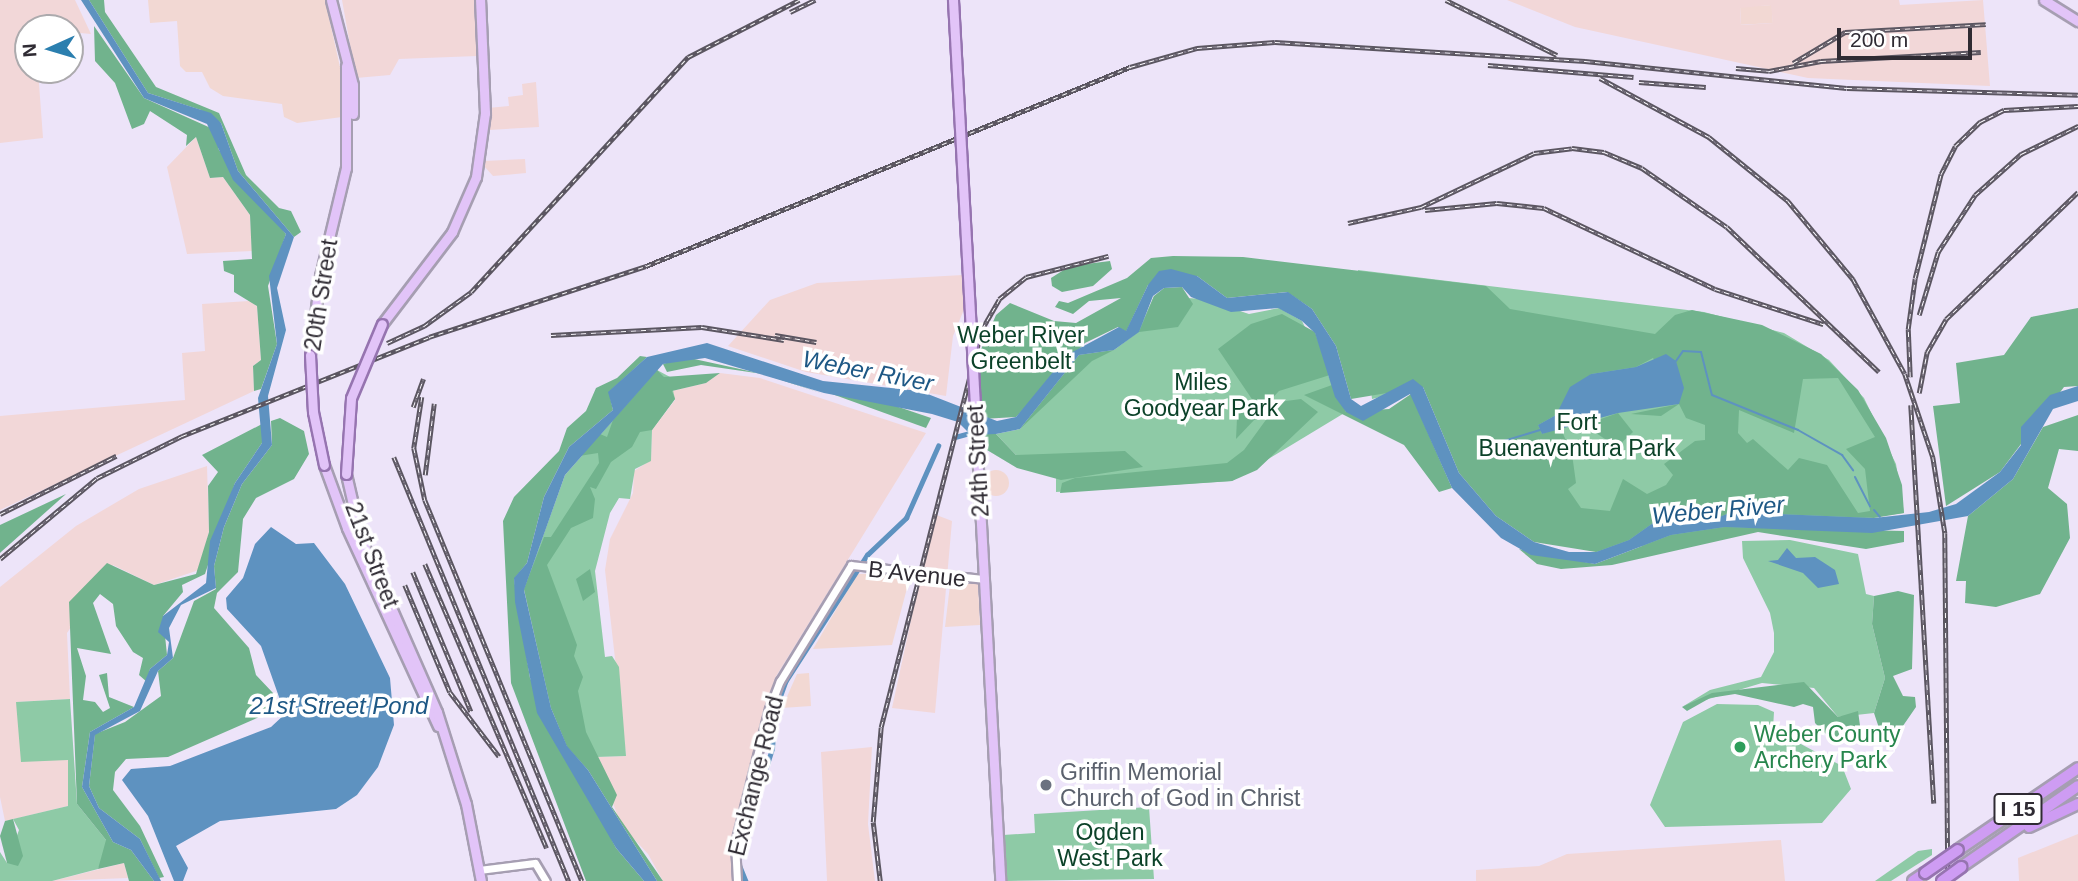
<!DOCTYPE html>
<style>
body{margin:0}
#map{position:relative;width:2078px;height:881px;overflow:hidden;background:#ede4f9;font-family:Arial,sans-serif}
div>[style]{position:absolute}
.commercial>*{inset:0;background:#f2d8d3;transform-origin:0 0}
.round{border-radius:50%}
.industrial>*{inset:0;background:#f2d7d8}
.green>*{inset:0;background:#8ecaa6}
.forest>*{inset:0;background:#71b38d}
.water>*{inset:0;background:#5e92c0}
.stream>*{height:2px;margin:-1px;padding:0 1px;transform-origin:1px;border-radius:1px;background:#5e92c0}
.canal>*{height:4.5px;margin:-2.25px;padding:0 2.25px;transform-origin:2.25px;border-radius:2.25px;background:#5e92c0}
.roads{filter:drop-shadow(2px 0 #a69eb2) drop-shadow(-2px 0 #a69eb2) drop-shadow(0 2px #a69eb2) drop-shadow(0 -2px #a69eb2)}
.minor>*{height:7px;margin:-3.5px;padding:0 3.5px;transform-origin:3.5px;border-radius:3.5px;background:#fff}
.major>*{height:9px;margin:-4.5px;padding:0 4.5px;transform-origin:4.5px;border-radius:4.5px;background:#e2c4f8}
.highway>*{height:10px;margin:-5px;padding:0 5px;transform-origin:5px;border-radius:5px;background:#ce9cf3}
.rail>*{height:4.5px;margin-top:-2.25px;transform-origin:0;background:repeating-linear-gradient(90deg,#fff 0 5px,#5b5661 0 10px);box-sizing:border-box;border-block:2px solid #5b5661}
.bridges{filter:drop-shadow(2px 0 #9674b0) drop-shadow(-2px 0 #9674b0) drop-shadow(0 2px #9674b0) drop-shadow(0 -2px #9674b0)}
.major-bridge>*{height:9px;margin:-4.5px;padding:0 4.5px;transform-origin:4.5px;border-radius:4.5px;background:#e2c4f8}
.highway-bridge>*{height:10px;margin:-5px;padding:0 5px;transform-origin:5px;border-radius:5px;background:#ce9cf3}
.dots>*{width:19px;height:19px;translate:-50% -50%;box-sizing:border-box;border:4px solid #fff;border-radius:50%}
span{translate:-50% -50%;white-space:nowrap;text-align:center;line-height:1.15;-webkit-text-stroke:7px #fff;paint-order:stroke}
.shield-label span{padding:2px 5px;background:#fff;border:2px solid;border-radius:5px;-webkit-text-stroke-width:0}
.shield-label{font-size:21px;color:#2f2b33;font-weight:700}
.street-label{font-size:23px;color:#2f2b33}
.park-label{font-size:23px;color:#0c4229}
.leisure-label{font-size:23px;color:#27864d}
.left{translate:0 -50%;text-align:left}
.worship-label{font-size:23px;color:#5b616d}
.water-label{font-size:24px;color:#1e5885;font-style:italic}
.north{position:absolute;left:14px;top:14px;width:70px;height:70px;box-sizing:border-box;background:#fff;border:2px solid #acaaad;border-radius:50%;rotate:266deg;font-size:19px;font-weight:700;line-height:28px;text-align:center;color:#2f2b33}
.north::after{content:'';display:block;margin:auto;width:24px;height:32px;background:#2b7faf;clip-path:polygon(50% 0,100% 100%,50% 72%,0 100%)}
.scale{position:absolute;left:1837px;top:28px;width:135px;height:32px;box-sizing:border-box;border:4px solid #2f2b33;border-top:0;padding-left:9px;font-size:21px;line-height:24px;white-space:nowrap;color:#2f2b33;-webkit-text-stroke:5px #fff;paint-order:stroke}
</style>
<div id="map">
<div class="commercial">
<i style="clip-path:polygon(148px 0,325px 0,340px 67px,342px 117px,297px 123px,284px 117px,282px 104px,223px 96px,210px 88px,202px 72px,186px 72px,180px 66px,177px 21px,150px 23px)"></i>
<i style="left:1772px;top:5px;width:18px;height:32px;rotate:87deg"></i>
<i class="round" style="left:983px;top:470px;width:26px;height:26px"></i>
<i style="clip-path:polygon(911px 573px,892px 645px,813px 649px,857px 574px)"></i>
<i style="clip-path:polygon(978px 583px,980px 625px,945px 627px,950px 585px)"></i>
<i style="clip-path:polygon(809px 673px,811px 706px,782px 708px,797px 674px)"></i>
</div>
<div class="industrial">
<i style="clip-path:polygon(0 0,75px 0,91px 34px,28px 28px,28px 70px,38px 70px,43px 138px,0 143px)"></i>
<i style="clip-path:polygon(342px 0,474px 0,477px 56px,399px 59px,390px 75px,356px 78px)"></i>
<i style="clip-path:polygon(evenodd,1507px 0,1899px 0,1900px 5px,1983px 0,1990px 86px,1808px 78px,1575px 27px,1507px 0,1771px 5px,1773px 23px,1741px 25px,1740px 8px,1771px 5px)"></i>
<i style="clip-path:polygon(536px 82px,539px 127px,489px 130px,488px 108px,509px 106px,508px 97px,523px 95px,522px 84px)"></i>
<i style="clip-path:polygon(196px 137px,210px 178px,223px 177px,250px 215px,252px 251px,187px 254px,167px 167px)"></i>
<i style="clip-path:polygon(525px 159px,526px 173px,493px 176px,484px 166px,485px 161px)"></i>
<i style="clip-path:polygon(963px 275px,965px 307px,953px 336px,946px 396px,806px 372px,728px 346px,770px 300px,817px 283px)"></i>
<i style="clip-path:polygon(249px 301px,257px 306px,261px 360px,253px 366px,254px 391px,0 510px,0 416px,185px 400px,182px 353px,205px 351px,202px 304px)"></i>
<i style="clip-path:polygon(720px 373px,760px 378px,926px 433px,775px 678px,730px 842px,733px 881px,663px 881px,648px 854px,621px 825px,596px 757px,626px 756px,605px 570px,610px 539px,633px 493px,634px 471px,651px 460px,652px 430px,675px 400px,672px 391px,706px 383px)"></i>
<i style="clip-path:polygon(207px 466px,209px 532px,199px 570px,154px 585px,113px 565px,67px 633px,70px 699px,16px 702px,68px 759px,68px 806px,5px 821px,0 797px,0 587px,76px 526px,139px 489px)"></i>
<i style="clip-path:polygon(934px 514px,952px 521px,935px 713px,892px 708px)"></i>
<i style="clip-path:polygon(872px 747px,868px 824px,875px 881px,827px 881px,821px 752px)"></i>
<i style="clip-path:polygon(2078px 834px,2078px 881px,2019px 881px,2018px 858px)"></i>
<i style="clip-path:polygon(1781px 840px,1785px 881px,1476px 881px,1476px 870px,1539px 866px,1567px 854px)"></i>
<i style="clip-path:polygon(124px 863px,128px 878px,52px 881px)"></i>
</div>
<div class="green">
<i style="clip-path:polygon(1358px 270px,1704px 312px,1784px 333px,1829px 360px,1864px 398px,1896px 464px,1904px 513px,1596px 552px,1423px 387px,1372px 399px)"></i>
<i style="clip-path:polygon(1154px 296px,1204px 299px,1249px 314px,1279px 308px,1302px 321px,1346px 412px,1232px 481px,1056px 492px,1056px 478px,1016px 455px,996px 434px,1020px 429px,1079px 355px,1114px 350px,1138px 332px)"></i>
<i style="clip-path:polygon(657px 370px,670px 377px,675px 399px,652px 430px,651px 461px,635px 469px,630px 499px,619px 498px,610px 513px,595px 571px,605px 657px,612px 656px,619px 667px,626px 756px,596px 757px,583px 764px,551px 708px,524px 589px,565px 475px)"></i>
<i style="clip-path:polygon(1790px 540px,1858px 554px,1866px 594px,1874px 596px,1872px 624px,1885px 678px,1874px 713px,1838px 717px,1814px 688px,1762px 683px,1682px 707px,1710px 690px,1761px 677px,1774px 652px,1774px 633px,1770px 613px,1743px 558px,1742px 541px)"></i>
<i style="clip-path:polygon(70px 699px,77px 804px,106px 840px,107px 851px,98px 869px,52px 881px,0 881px,0 852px,7px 863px,19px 830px,13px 819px,68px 806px,68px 760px,21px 762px,16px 702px)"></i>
<i style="clip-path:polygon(1717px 704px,1758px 705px,1774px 712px,1773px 729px,1842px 766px,1851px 789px,1822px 823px,1665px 827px,1650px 805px,1683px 722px)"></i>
<i style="clip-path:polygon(1149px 807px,1154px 879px,1006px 881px,1003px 835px,1035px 833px,1034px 814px)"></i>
<i style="clip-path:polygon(1932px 849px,1932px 855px,1891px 881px,1875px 881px,1918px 851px)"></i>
</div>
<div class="forest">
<i style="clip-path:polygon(89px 0,104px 0,105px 12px,156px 87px,219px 113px,246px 175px,279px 208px,291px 211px,301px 232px,294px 237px,238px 171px,221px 123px,201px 110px,148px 93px)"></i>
<i style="clip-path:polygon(94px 26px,144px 98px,213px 129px,219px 150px,286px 234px,268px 286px,277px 344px,261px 389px,254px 391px,253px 366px,261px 360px,257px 306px,234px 292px,234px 275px,224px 271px,223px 261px,252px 259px,250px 215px,223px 177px,210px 178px,196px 137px,186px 146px,187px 135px,150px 111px,144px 124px,132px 129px,115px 83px,95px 61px)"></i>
<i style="clip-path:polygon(evenodd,1173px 256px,1243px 257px,1486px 286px,1510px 309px,1655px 334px,1675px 315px,1692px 310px,1762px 325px,1821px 354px,1858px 390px,1886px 438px,1902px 485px,1904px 513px,1874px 518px,1732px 512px,1709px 521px,1653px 523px,1629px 540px,1596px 552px,1534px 542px,1496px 516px,1459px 473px,1423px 387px,1351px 399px,1336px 346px,1312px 309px,1287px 292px,1227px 298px,1197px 276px,1148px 285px,1126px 332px,1118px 327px,1085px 343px,1016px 417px,982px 419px,979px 354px,996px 315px,1010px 303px,1054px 321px,1076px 323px,1121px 298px,1089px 301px,1073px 314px,1055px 307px,1059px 301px,1068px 303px,1127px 278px,1151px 258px,1173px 256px,1653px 358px,1679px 404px,1631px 414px,1661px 416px,1679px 404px,1686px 418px,1705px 425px,1705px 440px,1695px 441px,1664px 464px,1673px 475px,1666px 485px,1647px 494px,1623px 479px,1610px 511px,1581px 508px,1568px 489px,1576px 483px,1572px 454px,1560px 427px,1542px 434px,1538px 425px,1556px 415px,1591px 374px,1636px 367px,1653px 358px,1173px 256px,1838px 378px,1875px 437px,1846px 449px,1865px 469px,1870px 511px,1858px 513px,1827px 465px,1799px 458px,1788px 470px,1753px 439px,1747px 443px,1738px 433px,1739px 410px,1794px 433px,1803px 379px,1838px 378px)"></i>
<i style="clip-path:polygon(1110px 261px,1112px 269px,1093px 286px,1062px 292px,1052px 286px,1051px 278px,1070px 266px)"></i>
<i style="clip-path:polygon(1182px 287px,1193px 304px,1178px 327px,1139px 332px,1154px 296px,1164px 288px)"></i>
<i style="clip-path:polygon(2078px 308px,2078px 386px,2064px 387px,2000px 472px,1946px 506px,1933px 406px,1960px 403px,1956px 363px,2004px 355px,2031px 317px)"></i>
<i style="clip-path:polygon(1282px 314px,1315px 332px,1330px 375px,1279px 391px,1260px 411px,1218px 349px,1251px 324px)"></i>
<i style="clip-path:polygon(1114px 350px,1092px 361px,1020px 429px,1079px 355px)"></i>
<i style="clip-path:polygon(640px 356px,647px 357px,609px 392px,613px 410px,569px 447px,544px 497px,527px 563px,514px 579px,530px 678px,616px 848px,644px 881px,586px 881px,511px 683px,503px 521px,514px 497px,559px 451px,567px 428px,586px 411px,596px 388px,617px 378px)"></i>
<i style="clip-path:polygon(685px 357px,768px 375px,824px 394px,763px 374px,701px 365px,667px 372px,663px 364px)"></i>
<i style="clip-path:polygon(657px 370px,664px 377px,720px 373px,706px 383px,672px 391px,675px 399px,652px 430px,640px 432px,632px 447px,611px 462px,596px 489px,590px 487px,595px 499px,593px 518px,571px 528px,547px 565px,577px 645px,574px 656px,583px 677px,578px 691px,586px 732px,617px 795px,612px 807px,663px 881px,657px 881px,588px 770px,567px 747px,551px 708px,524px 589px,544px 537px,551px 537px,599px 463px,598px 453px,579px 456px,600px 434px,607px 437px,613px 420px)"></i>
<i style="clip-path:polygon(1332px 385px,1346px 412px,1389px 409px,1411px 394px,1452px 488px,1439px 492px,1404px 445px,1304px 395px)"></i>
<i style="clip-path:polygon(832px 394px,875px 399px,931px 418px,926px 428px)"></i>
<i style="clip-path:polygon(1242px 397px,1257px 417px,1236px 439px,1238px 398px)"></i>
<i style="clip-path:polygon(1301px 399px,1318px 412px,1257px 470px,1232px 481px,1060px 493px,1062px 483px,1075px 478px,1227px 463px,1244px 450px,1279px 402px)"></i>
<i style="clip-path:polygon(1618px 413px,1633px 432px,1617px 447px,1584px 425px)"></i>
<i style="clip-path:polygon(2078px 415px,2078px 451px,2059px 449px,2048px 488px,2067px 504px,2070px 538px,2040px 594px,1996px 607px,1965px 603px,1966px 581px,1956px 581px,1968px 516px,2013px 479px,2043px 427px)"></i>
<i style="clip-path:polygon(280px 418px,304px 431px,309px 454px,294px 479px,256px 498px,243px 519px,238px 572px,217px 593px,214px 608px,249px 648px,256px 675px,273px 693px,269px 707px,257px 718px,168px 757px,126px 759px,115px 772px,113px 790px,140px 826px,164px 877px,159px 878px,140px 839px,99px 808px,89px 786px,95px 734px,125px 722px,161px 696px,158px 671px,173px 658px,194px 601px,216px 589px,214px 566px,224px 527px,242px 484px,272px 445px,271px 421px)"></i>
<i style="clip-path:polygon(262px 424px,262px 443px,235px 483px,205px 574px,182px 585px,183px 592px,163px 616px,167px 655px,150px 669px,147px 682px,139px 675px,143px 658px,133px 652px,116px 626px,113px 604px,100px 594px,93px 603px,111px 654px,77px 648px,86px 676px,83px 700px,95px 702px,103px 712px,110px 708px,99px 675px,107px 673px,109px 697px,134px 707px,90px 732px,82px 787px,113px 842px,131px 850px,154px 881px,129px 881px,124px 863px,98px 869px,106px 840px,77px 804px,69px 602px,107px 563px,154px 585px,196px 574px,209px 532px,208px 486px,218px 472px,202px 455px)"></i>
<i style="clip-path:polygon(982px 434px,996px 434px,1016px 455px,1125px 451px,1143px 467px,1061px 480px,1017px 468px,982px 447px)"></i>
<i style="clip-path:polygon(66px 494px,1px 552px,0 553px,0 525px)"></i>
<i style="clip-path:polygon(1725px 527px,1904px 531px,1904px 542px,1866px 549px,1758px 532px,1612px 565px,1561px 569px,1537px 564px,1519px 549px,1595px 564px,1671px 535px)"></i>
<i style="clip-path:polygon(590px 569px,595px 592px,583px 601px,576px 579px)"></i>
<i style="clip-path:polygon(1898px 591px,1914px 595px,1912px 669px,1893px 676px,1903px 696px,1915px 697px,1916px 707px,1896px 736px,1879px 728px,1874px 713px,1885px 678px,1872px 624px,1874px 596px)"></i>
<i style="clip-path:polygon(1804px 682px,1838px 717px,1858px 711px,1862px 740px,1829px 737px,1815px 723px,1813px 707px,1803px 704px,1794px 707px,1735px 694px,1710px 698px,1687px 711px,1682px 707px,1712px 693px)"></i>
<i style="clip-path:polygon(13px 819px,23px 856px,18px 866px,7px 863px,0 836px,5px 821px)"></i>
</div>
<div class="water">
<i style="clip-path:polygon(81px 0,89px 0,148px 93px,211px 113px,221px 123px,238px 171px,294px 237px,277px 288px,286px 330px,268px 396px,272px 445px,242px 484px,224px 527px,214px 566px,216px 588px,181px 605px,169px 628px,173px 658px,158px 671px,140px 711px,95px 735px,89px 786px,99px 808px,140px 839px,161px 881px,154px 881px,131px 850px,113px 842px,82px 787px,90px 732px,134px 707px,150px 669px,167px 655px,169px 642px,158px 632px,163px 616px,206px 583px,210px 541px,235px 483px,262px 443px,258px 398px,277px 344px,269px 276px,286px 234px,233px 180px,207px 124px,144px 98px)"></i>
<i style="clip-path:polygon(1171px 269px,1197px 276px,1227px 298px,1288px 292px,1312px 309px,1336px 346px,1351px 399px,1361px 406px,1413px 379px,1423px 387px,1459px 473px,1496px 516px,1534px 542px,1569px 552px,1596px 552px,1629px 540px,1653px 523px,1709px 521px,1732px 512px,1874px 518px,1929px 512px,1956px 504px,2000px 472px,2021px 445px,2021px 427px,2050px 395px,2078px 386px,2078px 401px,2053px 409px,2013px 479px,1968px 516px,1872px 533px,1725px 527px,1671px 535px,1595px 564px,1531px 555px,1501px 538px,1452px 488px,1410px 394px,1363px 421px,1346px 412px,1335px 397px,1315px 333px,1302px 321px,1278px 308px,1231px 312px,1191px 297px,1182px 287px,1164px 288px,1153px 296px,1139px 332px,1114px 350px,1079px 355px,1020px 429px,996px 434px,971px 435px,958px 422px,932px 414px,824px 393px,705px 358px,663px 364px,565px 475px,524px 590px,551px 708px,567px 746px,588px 770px,657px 881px,644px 881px,616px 848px,537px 713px,515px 602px,514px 578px,527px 563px,544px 497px,569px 447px,613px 410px,608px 392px,647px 357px,707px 343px,823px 381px,920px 391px,997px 421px,1016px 417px,1067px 355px,1119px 327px,1126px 331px,1148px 285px,1159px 271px)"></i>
<i style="clip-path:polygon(1666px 354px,1676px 361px,1684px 388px,1679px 404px,1618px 413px,1542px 434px,1538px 425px,1556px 415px,1570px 387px,1591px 374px,1636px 367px)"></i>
<i style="clip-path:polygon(271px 527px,296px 544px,314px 543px,345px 584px,390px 678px,394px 725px,378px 767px,357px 795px,336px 809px,220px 821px,176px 846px,188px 868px,183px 881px,174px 881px,148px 816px,122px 780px,131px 769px,170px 766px,271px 727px,285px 714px,261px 646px,227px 609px,226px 598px,243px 578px,255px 544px)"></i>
<i style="clip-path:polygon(1787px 548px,1796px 558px,1815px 557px,1835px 570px,1839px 584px,1818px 588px,1803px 573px,1768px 561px,1778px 560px)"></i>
</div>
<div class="stream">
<i style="left:1676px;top:361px;width:12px;rotate:-55deg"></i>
<i style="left:1683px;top:351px;width:18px;rotate:3deg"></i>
<i style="left:1701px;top:352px;width:44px;rotate:75.7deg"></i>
<i style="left:1712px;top:395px;width:93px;rotate:22.1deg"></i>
<i style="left:1798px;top:430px;width:51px;rotate:29.6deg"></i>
<i style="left:1842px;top:455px;width:19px;rotate:54deg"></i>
<i style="left:1497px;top:443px;width:45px;rotate:-16.8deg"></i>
<i style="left:1855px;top:477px;width:33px;rotate:63deg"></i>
<i style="left:1874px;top:510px;width:9px;rotate:49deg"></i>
</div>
<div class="canal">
<i style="left:955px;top:437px;width:20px;rotate:-15deg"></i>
<i style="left:739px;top:851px;width:107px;rotate:-72.1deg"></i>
<i style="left:772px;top:749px;width:39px;rotate:-86deg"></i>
<i style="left:775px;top:710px;width:30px;rotate:-70deg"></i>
<i style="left:785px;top:682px;width:151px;rotate:-57.2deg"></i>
<i style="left:867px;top:555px;width:54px;rotate:-43.5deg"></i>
<i style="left:906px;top:518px;width:79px;rotate:-66deg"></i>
<i style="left:739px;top:864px;width:18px;rotate:68deg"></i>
</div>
<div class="roads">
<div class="minor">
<i style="left:479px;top:870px;width:56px;rotate:-7.1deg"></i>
<i style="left:535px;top:863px;width:21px;rotate:59deg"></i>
<i style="left:737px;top:881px;width:38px;rotate:-93deg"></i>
<i style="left:735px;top:843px;width:138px;rotate:-75.8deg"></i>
<i style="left:769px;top:709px;width:30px;rotate:-69deg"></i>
<i style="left:780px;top:681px;width:136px;rotate:-58.5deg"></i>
<i style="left:851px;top:565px;width:134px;rotate:6deg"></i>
</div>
<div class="major">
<i style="left:331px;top:0;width:88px;rotate:75.5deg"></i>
<i style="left:353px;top:85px;width:29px;rotate:90deg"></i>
<i style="left:2044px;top:0;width:40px;rotate:32deg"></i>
<i style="left:382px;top:324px;width:116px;rotate:-52.7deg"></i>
<i style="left:452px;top:232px;width:60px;rotate:-66.4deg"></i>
<i style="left:476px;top:177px;width:65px;rotate:-82deg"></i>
<i style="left:485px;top:113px;width:113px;rotate:-92.5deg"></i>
<i style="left:310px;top:355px;width:80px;rotate:-82.8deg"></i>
<i style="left:320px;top:276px;width:111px;rotate:-76.5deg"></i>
<i style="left:346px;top:168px;width:102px;rotate:-90deg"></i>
<i style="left:977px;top:450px;width:432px;rotate:86.9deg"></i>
<i style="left:324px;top:465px;width:67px;rotate:69.9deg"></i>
<i style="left:347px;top:528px;width:218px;rotate:65.3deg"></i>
<i style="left:346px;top:474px;width:67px;rotate:77deg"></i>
<i style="left:361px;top:539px;width:189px;rotate:66.3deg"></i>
<i style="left:437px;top:712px;width:96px;rotate:72.5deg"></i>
<i style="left:466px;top:804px;width:78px;rotate:79deg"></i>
</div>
<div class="highway">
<i style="left:2029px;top:827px;width:54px;rotate:-25.1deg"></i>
<i style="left:1958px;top:850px;width:145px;rotate:-34.3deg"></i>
<i style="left:1961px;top:867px;width:142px;rotate:-34.7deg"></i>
<i style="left:1913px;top:881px;width:14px;rotate:-34deg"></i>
</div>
</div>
<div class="rail">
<i style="left:1446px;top:0;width:124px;rotate:26.4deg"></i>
<i style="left:790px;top:12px;width:28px;rotate:-26deg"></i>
<i style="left:1793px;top:63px;width:61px;rotate:-30.8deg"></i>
<i style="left:1845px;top:32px;width:141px;rotate:-3.2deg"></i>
<i style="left:1488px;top:65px;width:146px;rotate:4.7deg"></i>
<i style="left:1736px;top:68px;width:33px;rotate:5deg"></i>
<i style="left:1769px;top:71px;width:53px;rotate:-10.9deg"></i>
<i style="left:1821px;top:61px;width:160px;rotate:-3.2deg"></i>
<i style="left:1600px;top:78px;width:124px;rotate:28.4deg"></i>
<i style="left:1709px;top:137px;width:102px;rotate:39deg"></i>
<i style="left:1788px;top:201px;width:102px;rotate:50.2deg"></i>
<i style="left:1853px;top:279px;width:108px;rotate:61.3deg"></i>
<i style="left:1905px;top:374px;width:88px;rotate:71.4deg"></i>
<i style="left:1933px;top:457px;width:77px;rotate:81deg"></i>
<i style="left:1945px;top:533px;width:348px;rotate:89.5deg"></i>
<i style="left:1639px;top:82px;width:67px;rotate:4.3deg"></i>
<i style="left:1425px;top:210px;width:72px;rotate:-5.6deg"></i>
<i style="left:1497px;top:203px;width:47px;rotate:6.1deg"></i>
<i style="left:1544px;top:208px;width:189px;rotate:25.3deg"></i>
<i style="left:1715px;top:289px;width:114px;rotate:18deg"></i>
<i style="left:1348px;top:223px;width:75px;rotate:-12.4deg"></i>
<i style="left:1421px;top:207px;width:125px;rotate:-25.5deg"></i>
<i style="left:1534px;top:153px;width:38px;rotate:-7deg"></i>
<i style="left:1572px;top:148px;width:32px;rotate:7deg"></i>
<i style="left:1604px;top:152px;width:41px;rotate:22.8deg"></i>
<i style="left:1642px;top:168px;width:103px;rotate:34.8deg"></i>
<i style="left:1727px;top:227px;width:210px;rotate:43.6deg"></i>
<i style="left:1919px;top:315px;width:66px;rotate:-73.2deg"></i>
<i style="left:1938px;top:252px;width:68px;rotate:-57deg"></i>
<i style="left:1975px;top:195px;width:62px;rotate:-41.7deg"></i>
<i style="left:2021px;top:154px;width:64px;rotate:-26.2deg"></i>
<i style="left:551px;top:335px;width:151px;rotate:-3deg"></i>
<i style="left:702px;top:327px;width:83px;rotate:9deg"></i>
<i style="left:775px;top:335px;width:42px;rotate:9.7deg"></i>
<i style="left:387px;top:343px;width:41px;rotate:-24.7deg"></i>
<i style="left:424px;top:326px;width:58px;rotate:-35.9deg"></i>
<i style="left:471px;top:292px;width:320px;rotate:-47.3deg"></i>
<i style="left:688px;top:57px;width:125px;rotate:-27.2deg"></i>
<i style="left:1910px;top:377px;width:48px;rotate:-92.4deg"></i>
<i style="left:1908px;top:329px;width:51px;rotate:-82.2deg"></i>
<i style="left:1915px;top:278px;width:107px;rotate:-76deg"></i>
<i style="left:1941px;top:174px;width:31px;rotate:-63deg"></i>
<i style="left:1955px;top:146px;width:35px;rotate:-44deg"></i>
<i style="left:1980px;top:122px;width:27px;rotate:-27deg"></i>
<i style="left:2004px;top:110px;width:74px;rotate:-3.1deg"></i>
<i style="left:1919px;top:393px;width:42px;rotate:-79deg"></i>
<i style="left:1927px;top:352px;width:38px;rotate:-60deg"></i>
<i style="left:1946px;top:319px;width:183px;rotate:-43.9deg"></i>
<i style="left:422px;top:397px;width:52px;rotate:98.9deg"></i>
<i style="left:414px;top:448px;width:53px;rotate:78.1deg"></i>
<i style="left:425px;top:500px;width:412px;rotate:67.6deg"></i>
<i style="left:1911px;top:405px;width:399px;rotate:86.7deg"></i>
<i style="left:413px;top:407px;width:30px;rotate:-70deg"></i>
<i style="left:394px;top:457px;width:459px;rotate:67.6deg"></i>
<i style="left:425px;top:475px;width:72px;rotate:-82.8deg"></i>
<i style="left:0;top:514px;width:130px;rotate:-26.6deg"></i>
<i style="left:0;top:559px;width:126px;rotate:-39.9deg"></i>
<i style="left:97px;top:478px;width:95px;rotate:-26.3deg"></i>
<i style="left:182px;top:436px;width:266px;rotate:-21.8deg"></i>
<i style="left:429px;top:337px;width:228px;rotate:-18.1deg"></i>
<i style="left:646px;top:266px;width:523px;rotate:-22.35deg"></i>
<i style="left:1130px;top:67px;width:70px;rotate:-15.8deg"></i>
<i style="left:1197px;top:48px;width:78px;rotate:-4.4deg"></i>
<i style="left:1275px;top:42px;width:311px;rotate:3.5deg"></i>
<i style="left:1585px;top:61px;width:263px;rotate:5.9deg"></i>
<i style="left:1847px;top:88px;width:231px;rotate:1.7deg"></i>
<i style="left:425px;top:564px;width:309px;rotate:66.8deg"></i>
<i style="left:413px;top:572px;width:151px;rotate:67.4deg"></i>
<i style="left:405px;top:585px;width:116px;rotate:67.2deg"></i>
<i style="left:450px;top:692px;width:81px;rotate:52.6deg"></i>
<i style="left:880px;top:881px;width:59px;rotate:-96.8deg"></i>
<i style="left:873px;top:822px;width:95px;rotate:-85.2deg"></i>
<i style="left:881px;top:727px;width:411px;rotate:-75.8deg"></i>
<i style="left:982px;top:329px;width:34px;rotate:-60deg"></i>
<i style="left:999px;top:299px;width:35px;rotate:-39deg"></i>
<i style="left:1026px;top:277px;width:85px;rotate:-14.4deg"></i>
</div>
<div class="bridges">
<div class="major-bridge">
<i style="left:953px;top:0;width:451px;rotate:86.9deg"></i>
<i style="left:310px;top:355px;width:57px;rotate:87deg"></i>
<i style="left:313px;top:412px;width:54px;rotate:78.3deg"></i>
<i style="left:346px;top:474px;width:76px;rotate:-86.2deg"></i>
<i style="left:351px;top:398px;width:80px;rotate:-67.3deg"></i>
</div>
<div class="highway-bridge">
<i style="left:1925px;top:873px;width:40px;rotate:-34.9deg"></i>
<i style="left:1942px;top:881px;width:24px;rotate:-36deg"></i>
</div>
</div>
<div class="dots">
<i style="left:1740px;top:747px;background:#2e9e5b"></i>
<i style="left:1046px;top:785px;background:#6b7280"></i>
</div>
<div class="shield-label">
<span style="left:2018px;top:809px">I 15</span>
</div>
<div class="street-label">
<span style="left:321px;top:295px;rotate:-81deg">20th Street</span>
<span style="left:978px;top:461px;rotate:-93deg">24th Street</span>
<span style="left:372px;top:555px;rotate:69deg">21st Street</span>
<span style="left:917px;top:574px;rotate:6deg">B Avenue</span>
<span style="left:756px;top:776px;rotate:-76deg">Exchange Road</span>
</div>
<div class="park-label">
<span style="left:1021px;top:348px">Weber River<br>Greenbelt</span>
<span style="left:1201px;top:395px">Miles<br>Goodyear Park</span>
<span style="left:1577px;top:435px">Fort<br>Buenaventura Park</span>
<span style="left:1110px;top:845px">Ogden<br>West Park</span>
</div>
<div class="leisure-label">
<span class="left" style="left:1754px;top:747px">Weber County<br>Archery Park</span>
</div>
<div class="worship-label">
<span class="left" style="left:1060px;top:785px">Griffin Memorial<br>Church of God in Christ</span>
</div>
<div class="water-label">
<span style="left:868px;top:371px;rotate:11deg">Weber River</span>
<span style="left:1718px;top:510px;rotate:-5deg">Weber River</span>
<span style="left:339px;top:706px">21st Street Pond</span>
</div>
<div class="north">N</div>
<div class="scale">200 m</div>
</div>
